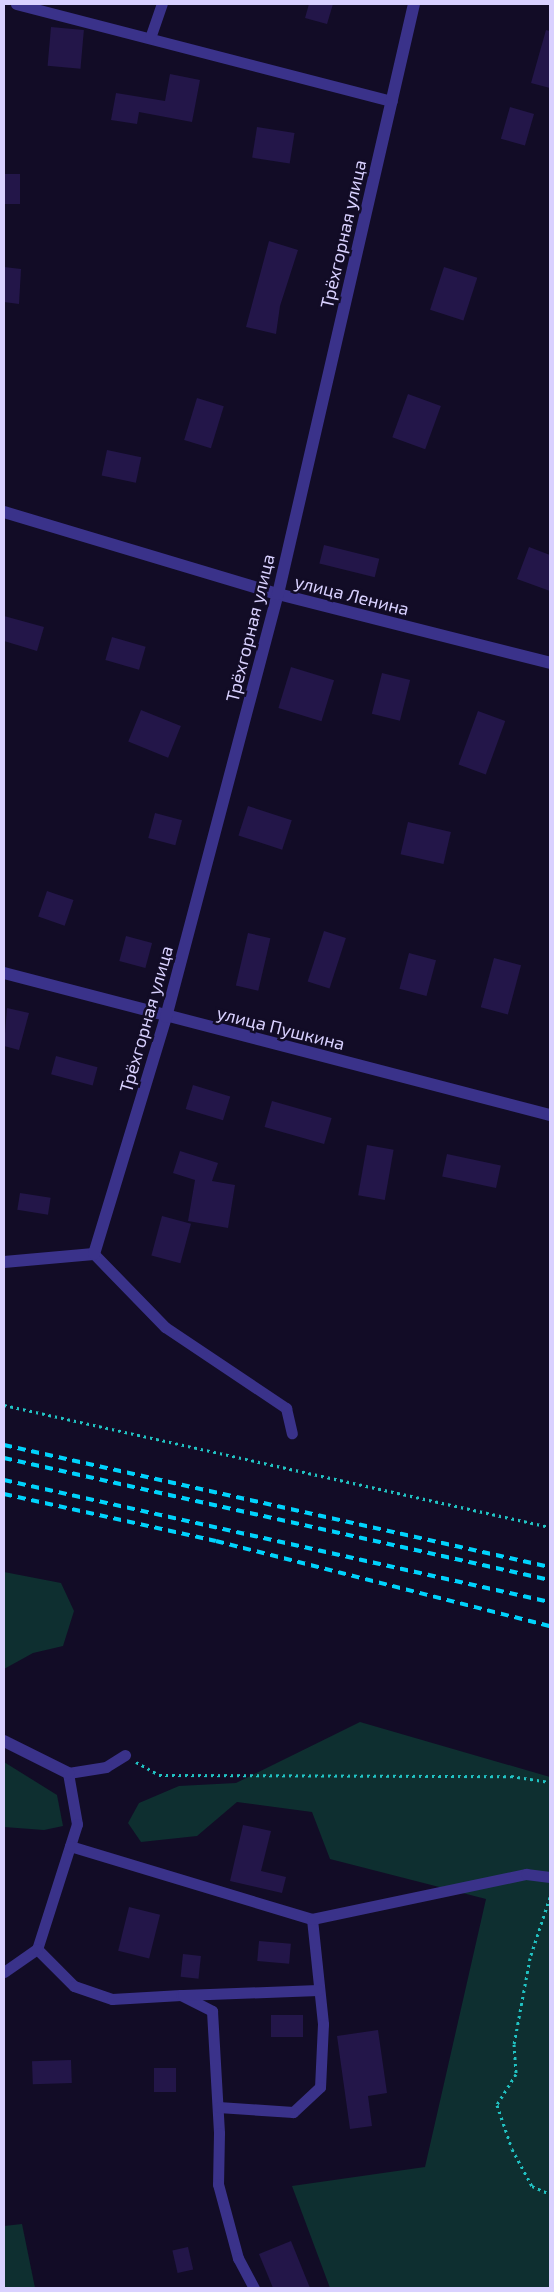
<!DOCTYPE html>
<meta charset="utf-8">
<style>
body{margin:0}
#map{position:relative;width:554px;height:2292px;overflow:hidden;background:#120c26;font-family:"Exo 2",sans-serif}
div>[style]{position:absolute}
.green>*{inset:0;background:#0e2f30}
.building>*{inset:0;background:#231649;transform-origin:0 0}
.path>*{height:3px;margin-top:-1.5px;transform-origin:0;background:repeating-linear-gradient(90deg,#21c2c2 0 2.5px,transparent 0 6.5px)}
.lane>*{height:11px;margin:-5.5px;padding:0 5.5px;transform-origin:5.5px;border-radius:5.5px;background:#3a328a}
.street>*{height:12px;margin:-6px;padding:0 6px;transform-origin:6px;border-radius:6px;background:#3a328a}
.rail>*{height:4px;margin-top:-2px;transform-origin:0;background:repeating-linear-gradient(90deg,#00d3fc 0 8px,transparent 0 14px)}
span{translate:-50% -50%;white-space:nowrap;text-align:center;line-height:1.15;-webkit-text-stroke:5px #120c26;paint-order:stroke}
.street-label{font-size:18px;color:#d9d1ff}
.frame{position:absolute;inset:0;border:5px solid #d9d1ff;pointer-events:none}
</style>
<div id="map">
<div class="green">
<i style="clip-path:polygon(4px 1572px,61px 1583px,74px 1611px,63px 1646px,33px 1653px,4px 1669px)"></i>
<i style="clip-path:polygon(360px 1722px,550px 1777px,550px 2288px,330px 2288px,292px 2186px,425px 2167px,486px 1899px,330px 1859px,312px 1812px,237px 1802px,197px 1836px,141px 1842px,128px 1823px,139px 1803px,179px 1786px,236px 1783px)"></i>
<i style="clip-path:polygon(4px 1762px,57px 1795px,63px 1826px,44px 1830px,4px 1827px)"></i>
<i style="clip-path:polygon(22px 2224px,35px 2288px,4px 2288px,4px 2226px)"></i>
</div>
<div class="building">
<i style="clip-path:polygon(309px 4px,333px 4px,327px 24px,305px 18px)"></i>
<i style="left:51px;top:27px;width:33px;height:39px;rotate:5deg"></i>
<i style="clip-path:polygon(546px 30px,550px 31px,550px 88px,531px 83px)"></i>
<i style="clip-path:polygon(170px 74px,200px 80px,192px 122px,139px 112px,137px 124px,111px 120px,116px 93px,165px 101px)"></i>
<i style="left:510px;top:107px;width:25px;height:33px;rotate:16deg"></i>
<i style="left:257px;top:127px;width:38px;height:31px;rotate:9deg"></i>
<i style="left:4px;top:174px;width:16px;height:30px"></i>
<i style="clip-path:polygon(269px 241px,298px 250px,280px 306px,276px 334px,246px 327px)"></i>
<i style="clip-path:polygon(4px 267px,21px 269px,19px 304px,4px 302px)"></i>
<i style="left:444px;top:267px;width:35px;height:45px;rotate:18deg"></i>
<i style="left:408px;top:394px;width:35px;height:46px;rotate:20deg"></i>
<i style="left:197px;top:398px;width:28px;height:44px;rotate:17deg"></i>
<i style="left:107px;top:450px;width:35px;height:26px;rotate:12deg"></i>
<i style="left:324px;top:545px;width:57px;height:19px;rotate:14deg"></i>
<i style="clip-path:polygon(529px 547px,550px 555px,550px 591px,517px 579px)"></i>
<i style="clip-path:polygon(4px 616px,44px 627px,37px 651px,4px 641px)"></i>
<i style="left:112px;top:637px;width:35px;height:24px;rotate:16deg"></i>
<i style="left:291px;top:667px;width:45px;height:43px;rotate:17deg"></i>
<i style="left:382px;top:673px;width:29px;height:42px;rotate:14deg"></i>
<i style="left:141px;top:710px;width:43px;height:34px;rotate:22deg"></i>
<i style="left:478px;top:711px;width:29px;height:57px;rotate:20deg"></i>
<i style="left:248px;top:806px;width:46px;height:31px;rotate:18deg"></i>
<i style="left:155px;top:813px;width:28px;height:26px;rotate:15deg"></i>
<i style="left:408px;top:822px;width:44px;height:33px;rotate:13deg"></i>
<i style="left:47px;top:891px;width:28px;height:27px;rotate:19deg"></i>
<i style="left:324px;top:931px;width:23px;height:53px;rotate:18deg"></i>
<i style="left:248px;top:933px;width:23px;height:54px;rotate:13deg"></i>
<i style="left:126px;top:936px;width:27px;height:26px;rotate:15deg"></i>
<i style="left:409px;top:953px;width:28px;height:37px;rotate:15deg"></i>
<i style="left:494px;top:958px;width:28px;height:51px;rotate:15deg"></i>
<i style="clip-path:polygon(7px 1008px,29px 1013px,19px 1050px,4px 1046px)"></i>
<i style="left:56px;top:1056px;width:43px;height:19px;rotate:15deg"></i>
<i style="left:193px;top:1085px;width:39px;height:25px;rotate:17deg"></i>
<i style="left:272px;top:1101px;width:62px;height:27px;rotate:16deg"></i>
<i style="left:367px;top:1145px;width:27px;height:51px;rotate:10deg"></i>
<i style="clip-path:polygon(180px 1151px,218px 1163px,212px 1181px,235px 1185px,228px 1228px,188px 1221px,195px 1180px,173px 1173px)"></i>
<i style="left:447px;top:1154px;width:55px;height:23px;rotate:12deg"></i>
<i style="left:20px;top:1193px;width:31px;height:17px;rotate:9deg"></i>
<i style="left:162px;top:1216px;width:30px;height:41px;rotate:15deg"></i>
<i style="clip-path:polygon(243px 1825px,271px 1831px,261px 1871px,286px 1877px,282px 1893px,230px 1881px)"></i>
<i style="left:129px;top:1907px;width:32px;height:45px;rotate:14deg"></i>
<i style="left:259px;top:1941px;width:32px;height:20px;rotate:5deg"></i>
<i style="left:183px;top:1954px;width:18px;height:23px;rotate:6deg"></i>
<i style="left:303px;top:2015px;width:22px;height:32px;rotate:90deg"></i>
<i style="clip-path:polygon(378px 2030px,387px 2093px,368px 2096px,372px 2126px,350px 2129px,337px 2036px)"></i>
<i style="left:71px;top:2060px;width:23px;height:39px;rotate:88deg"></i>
<i style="left:176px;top:2068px;width:24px;height:22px;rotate:90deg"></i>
<i style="clip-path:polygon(291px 2241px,310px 2288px,273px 2288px,259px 2254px)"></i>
<i style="left:188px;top:2247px;width:23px;height:16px;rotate:77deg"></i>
</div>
<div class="path">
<i style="left:4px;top:1405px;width:559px;rotate:12.6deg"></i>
<i style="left:136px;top:1762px;width:26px;rotate:29deg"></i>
<i style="left:159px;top:1775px;width:352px;rotate:0.2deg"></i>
<i style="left:511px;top:1776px;width:39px;rotate:9deg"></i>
<i style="left:550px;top:1897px;width:64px;rotate:108.2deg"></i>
<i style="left:530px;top:1958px;width:87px;rotate:100.5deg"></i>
<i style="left:514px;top:2044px;width:30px;rotate:86deg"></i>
<i style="left:516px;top:2074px;width:36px;rotate:122deg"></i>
<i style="left:497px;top:2105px;width:46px;rotate:71.2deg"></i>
<i style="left:512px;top:2149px;width:42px;rotate:61.6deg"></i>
<i style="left:532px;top:2186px;width:20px;rotate:24deg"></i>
</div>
<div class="lane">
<i style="left:16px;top:4px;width:388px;rotate:14.5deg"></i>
<i style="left:150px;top:38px;width:36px;rotate:-71deg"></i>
<i style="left:94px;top:1254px;width:102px;rotate:45.8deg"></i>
<i style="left:165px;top:1327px;width:146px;rotate:33.8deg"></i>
<i style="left:286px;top:1408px;width:26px;rotate:77deg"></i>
<i style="left:125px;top:1755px;width:22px;rotate:148deg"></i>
<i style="left:106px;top:1767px;width:38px;rotate:171deg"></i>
<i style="left:68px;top:1773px;width:52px;rotate:80deg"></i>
<i style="left:77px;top:1824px;width:131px;rotate:107.7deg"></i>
<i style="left:37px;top:1949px;width:52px;rotate:45deg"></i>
<i style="left:74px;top:1986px;width:40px;rotate:18.9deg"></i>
<i style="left:112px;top:1999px;width:69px;rotate:-3.3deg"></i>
<i style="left:181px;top:1995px;width:35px;rotate:27deg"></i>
<i style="left:212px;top:2011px;width:122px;rotate:86.7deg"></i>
<i style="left:219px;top:2133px;width:51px;rotate:91.1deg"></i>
<i style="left:218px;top:2184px;width:77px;rotate:74.9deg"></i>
<i style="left:238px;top:2258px;width:34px;rotate:62deg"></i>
<i style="left:70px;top:1846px;width:253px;rotate:16.8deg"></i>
<i style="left:312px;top:1919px;width:106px;rotate:84deg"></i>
<i style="left:323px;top:2024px;width:63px;rotate:92.7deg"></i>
<i style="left:320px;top:2087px;width:37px;rotate:137deg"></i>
<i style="left:293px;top:2112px;width:75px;rotate:-176.2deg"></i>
<i style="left:312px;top:1919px;width:219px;rotate:-11.9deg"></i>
<i style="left:526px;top:1874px;width:24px;rotate:7deg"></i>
<i style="left:4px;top:1972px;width:40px;rotate:-34.9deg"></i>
<i style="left:183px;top:1995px;width:135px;rotate:-2.1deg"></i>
</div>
<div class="street">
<i style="left:4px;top:512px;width:286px;rotate:16.7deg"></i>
<i style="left:278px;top:594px;width:281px;rotate:14.2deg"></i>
<i style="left:4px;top:973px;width:564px;rotate:14.58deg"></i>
<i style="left:4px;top:1262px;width:90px;rotate:-5.1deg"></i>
<i style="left:94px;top:1254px;width:248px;rotate:-73.1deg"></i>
<i style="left:166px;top:1017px;width:438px;rotate:-75.2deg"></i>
<i style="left:278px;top:594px;width:605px;rotate:-77.02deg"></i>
<i style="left:4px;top:1741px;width:72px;rotate:26.6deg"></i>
</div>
<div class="rail">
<i style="left:4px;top:1445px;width:559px;rotate:12.6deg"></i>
<i style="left:4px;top:1458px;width:559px;rotate:12.6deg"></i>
<i style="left:4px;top:1480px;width:559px;rotate:12.6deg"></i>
<i style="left:4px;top:1494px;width:217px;rotate:12.5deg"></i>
<i style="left:216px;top:1541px;width:345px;rotate:14.3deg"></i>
</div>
<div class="street-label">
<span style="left:343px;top:234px;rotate:-77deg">Трёхгорная улица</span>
<span style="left:352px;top:595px;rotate:14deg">улица Ленина</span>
<span style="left:250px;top:628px;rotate:-76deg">Трёхгорная улица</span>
<span style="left:146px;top:1019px;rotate:-74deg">Трёхгорная улица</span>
<span style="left:281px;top:1028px;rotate:14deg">улица Пушкина</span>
</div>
<div class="frame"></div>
</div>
